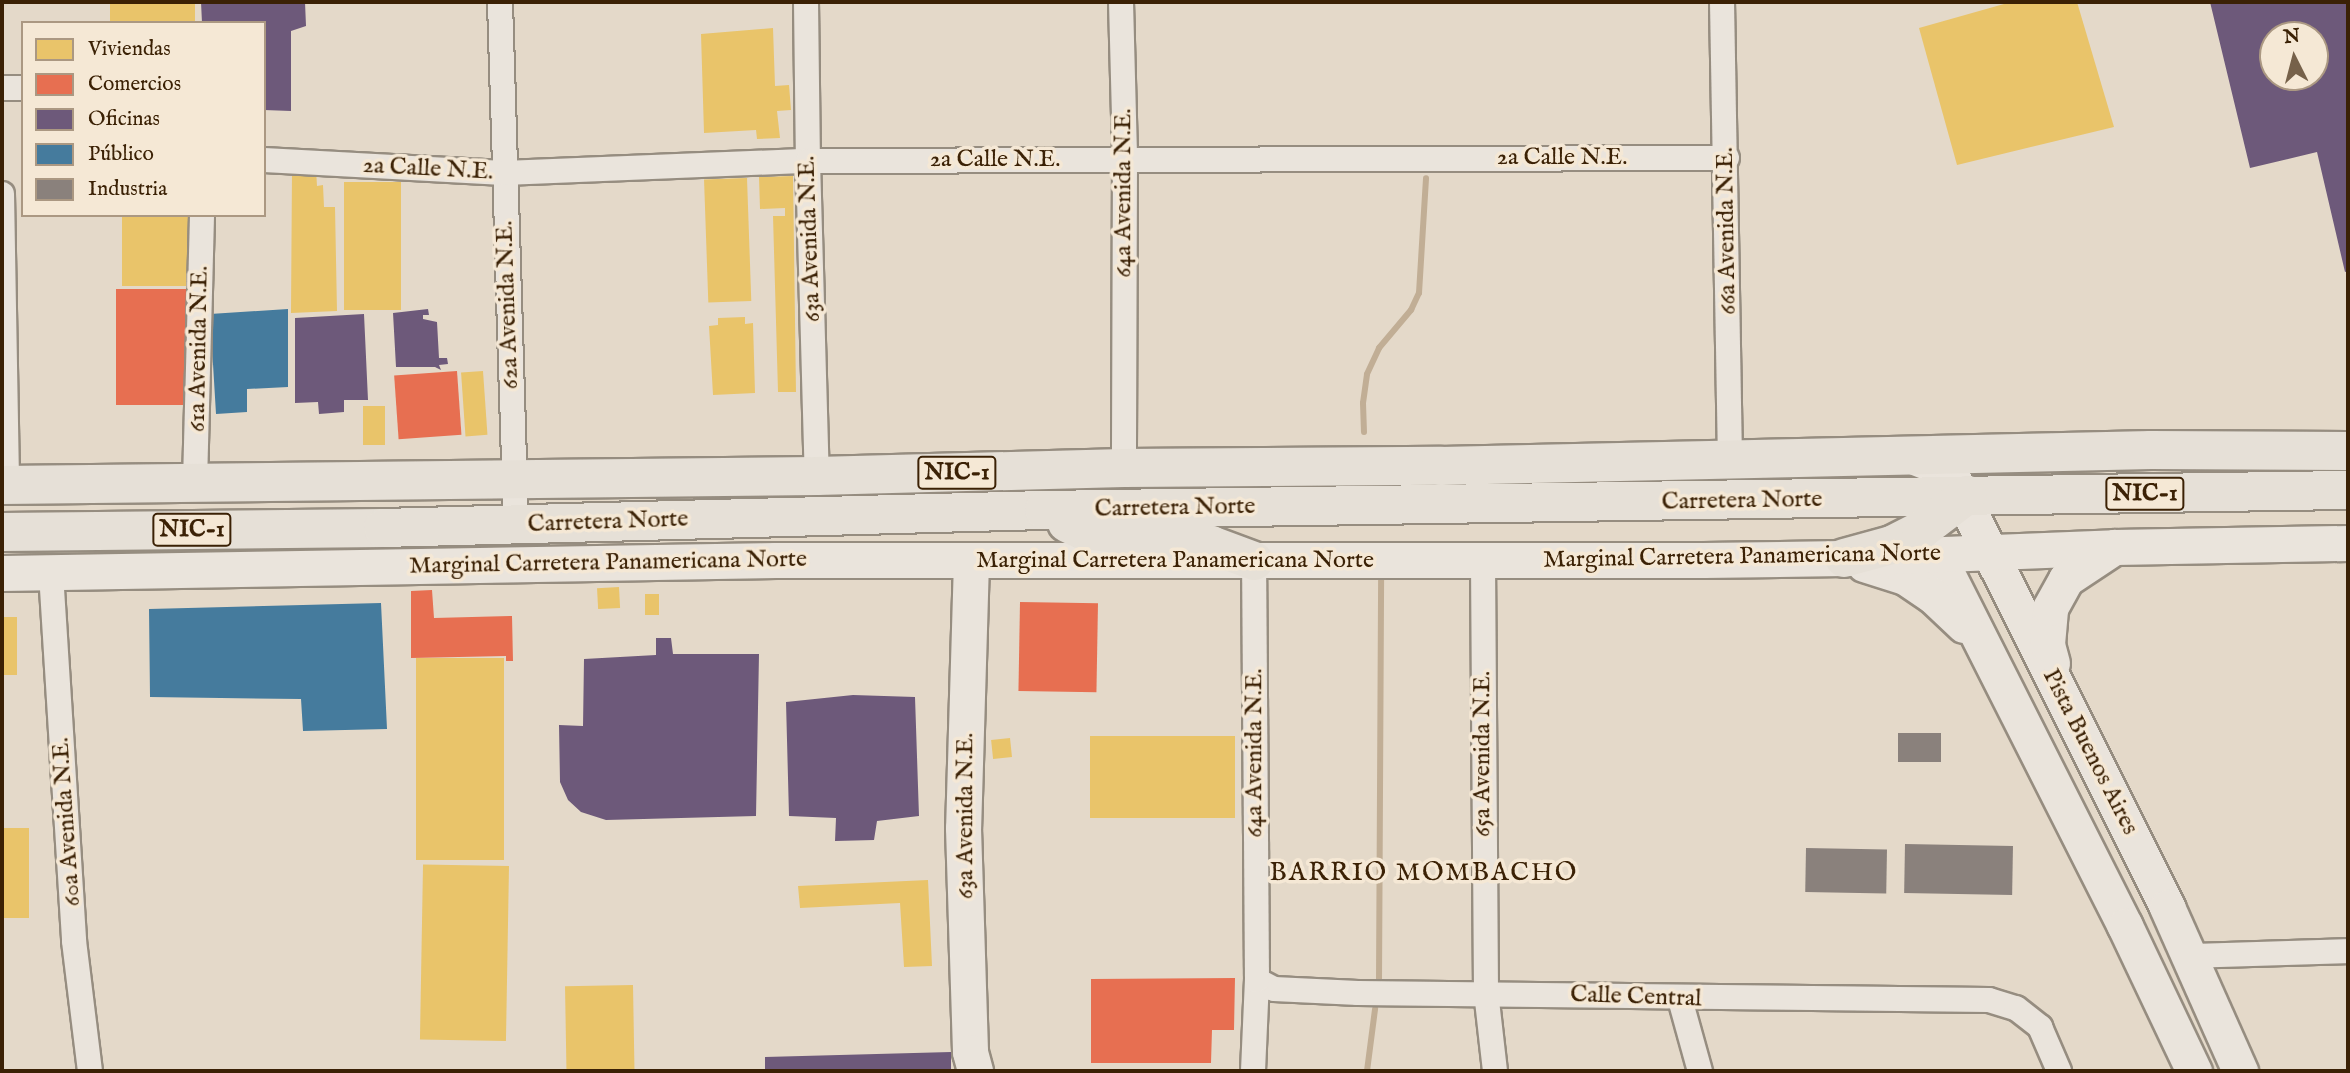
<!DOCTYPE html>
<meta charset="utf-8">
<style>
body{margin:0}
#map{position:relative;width:2350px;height:1073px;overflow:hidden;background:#e4d9c9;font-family:"IM FELL English",serif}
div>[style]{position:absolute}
.homes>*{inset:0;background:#e9c46a;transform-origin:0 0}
.shops>*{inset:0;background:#e76f51;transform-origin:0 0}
.offices>*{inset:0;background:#6d597a}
.public>*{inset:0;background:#457b9d}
.industry>*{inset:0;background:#8a817c;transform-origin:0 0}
.stream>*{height:6px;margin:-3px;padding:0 3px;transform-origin:3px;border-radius:3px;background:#c1ae95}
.roads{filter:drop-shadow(2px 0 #968d80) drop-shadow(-2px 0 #968d80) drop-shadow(0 2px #968d80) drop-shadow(0 -2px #968d80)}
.street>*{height:24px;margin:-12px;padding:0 12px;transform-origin:12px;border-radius:12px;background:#eae4dc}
.secondary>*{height:35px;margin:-17.5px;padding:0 17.5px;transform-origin:17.5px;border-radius:17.5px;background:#eae4dc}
.highway>*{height:38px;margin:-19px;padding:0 19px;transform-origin:19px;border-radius:19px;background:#e6e0d7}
span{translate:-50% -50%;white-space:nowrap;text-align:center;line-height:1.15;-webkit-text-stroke:7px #f5e8d5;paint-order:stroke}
.shield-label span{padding:2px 5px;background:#f5e8d5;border:2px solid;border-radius:5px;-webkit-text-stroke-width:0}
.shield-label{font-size:23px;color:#3b2105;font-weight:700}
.street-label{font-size:24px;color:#3b2105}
.neighbourhood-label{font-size:26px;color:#3b2105;letter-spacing:2px}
.frame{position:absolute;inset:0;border:4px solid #3b2105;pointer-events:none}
.legend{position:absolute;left:21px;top:21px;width:245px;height:196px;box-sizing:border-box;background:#f5e8d5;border:2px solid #ab9882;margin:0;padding:9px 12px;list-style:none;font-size:21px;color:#3b2105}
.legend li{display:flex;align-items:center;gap:14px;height:35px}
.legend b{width:35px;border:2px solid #ab9882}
.north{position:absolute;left:2259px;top:21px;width:70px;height:70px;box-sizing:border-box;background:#f5e8d5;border:2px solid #ab9882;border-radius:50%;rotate:354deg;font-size:19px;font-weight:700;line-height:28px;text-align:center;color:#3b2105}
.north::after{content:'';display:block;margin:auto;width:24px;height:32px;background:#76614a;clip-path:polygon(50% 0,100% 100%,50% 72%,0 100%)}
</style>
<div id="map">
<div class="homes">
<i style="left:110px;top:2px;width:85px;height:21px"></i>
<i style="clip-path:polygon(2011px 2px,2077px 2px,2114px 127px,1957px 165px,1919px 28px)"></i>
<i style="clip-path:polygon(773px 28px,775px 86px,789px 85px,791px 110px,777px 111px,780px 138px,757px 139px,756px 130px,704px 133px,701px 34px)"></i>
<i style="clip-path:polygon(316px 169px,317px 186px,323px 185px,324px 207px,335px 207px,337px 311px,291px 313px,292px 170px)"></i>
<i style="clip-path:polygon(793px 176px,796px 392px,778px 392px,773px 216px,785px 216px,785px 208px,760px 209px,759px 177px)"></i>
<i style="left:747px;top:178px;width:123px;height:43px;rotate:88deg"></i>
<i style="left:344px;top:182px;width:57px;height:128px"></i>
<i style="left:122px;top:215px;width:68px;height:71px"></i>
<i style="clip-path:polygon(745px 317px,745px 324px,753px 323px,755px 393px,713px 395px,709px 326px,718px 325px,718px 318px)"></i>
<i style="left:483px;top:371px;width:64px;height:22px;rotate:86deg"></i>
<i style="left:363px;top:406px;width:22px;height:39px"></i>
<i style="left:619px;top:587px;width:21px;height:22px;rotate:87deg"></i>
<i style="left:659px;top:594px;width:21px;height:14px;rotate:90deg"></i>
<i style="left:2px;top:617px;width:15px;height:58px"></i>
<i style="left:504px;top:658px;width:202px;height:88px;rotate:90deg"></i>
<i style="left:1235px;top:736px;width:82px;height:145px;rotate:90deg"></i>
<i style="left:1010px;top:738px;width:19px;height:19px;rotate:84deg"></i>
<i style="left:2px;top:828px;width:27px;height:90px"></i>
<i style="left:509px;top:866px;width:175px;height:86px;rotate:91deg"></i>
<i style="clip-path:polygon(928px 880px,932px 966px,904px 967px,900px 903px,800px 908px,798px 886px)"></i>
<i style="left:633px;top:985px;width:86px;height:68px;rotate:89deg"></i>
</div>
<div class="shops">
<i style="left:116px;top:289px;width:70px;height:116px"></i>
<i style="left:457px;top:371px;width:64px;height:63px;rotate:86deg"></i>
<i style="clip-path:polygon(432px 590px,434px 618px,512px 616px,513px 661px,506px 661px,506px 656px,411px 658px,411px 591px)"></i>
<i style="left:1020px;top:602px;width:78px;height:89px;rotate:1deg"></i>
<i style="clip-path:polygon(1235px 978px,1234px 1030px,1212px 1030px,1211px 1063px,1091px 1063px,1091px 979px)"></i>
</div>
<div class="offices">
<i style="clip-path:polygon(201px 2px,305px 2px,306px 26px,291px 31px,291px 111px,264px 110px,264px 23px,202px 23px)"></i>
<i style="clip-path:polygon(evenodd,2210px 2px,2348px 2px,2348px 271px,2345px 272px,2317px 152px,2250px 168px,2210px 2px,2273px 35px,2315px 35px,2315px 77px,2273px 77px,2273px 35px)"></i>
<i style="clip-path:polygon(428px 309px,429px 315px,423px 315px,423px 319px,437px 322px,439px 358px,447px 358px,448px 364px,439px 365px,441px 370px,435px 367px,396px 367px,393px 313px)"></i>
<i style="clip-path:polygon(364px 314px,368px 400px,344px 400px,344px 412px,319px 414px,318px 402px,295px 403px,295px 318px)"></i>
<i style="clip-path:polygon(656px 638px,671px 638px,673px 654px,759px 654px,756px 816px,606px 820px,581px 812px,568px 800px,560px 782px,559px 725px,583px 726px,584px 659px,656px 655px)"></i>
<i style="clip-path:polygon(853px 695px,915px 697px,919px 816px,877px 821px,874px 840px,835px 841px,836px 818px,789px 816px,786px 702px)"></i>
<i style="clip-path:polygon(951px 1052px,951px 1071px,765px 1071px,765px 1057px)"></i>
</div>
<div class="public">
<i style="clip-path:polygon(288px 309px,288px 387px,247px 389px,247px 412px,216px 414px,210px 314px)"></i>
<i style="clip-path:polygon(381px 603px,387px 729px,303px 731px,301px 699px,150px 697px,149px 609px)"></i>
</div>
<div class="industry">
<i style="left:1898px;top:733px;width:43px;height:29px"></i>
<i style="left:1905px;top:844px;width:108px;height:49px;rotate:1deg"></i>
<i style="left:1806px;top:848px;width:81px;height:44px;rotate:1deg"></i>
</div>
<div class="stream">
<i style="left:1364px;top:432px;width:29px;rotate:-92deg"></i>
<i style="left:1363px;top:403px;width:29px;rotate:-82deg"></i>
<i style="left:1367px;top:374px;width:29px;rotate:-65deg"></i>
<i style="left:1379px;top:348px;width:50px;rotate:-49.9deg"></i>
<i style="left:1411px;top:310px;width:19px;rotate:-65deg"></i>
<i style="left:1419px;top:293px;width:115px;rotate:-86.5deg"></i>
<i style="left:1379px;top:982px;width:402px;rotate:-89.7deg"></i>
<i style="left:1367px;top:1071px;width:63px;rotate:-82.6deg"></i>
</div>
<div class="roads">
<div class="street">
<i style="left:500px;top:2px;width:523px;rotate:88.25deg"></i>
<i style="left:806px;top:2px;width:159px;rotate:89.3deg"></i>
<i style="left:808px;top:161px;width:315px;rotate:88.4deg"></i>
<i style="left:1121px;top:2px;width:158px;rotate:88.5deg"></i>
<i style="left:1125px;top:160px;width:308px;rotate:90.2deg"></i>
<i style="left:1722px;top:2px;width:458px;rotate:89deg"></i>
<i style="left:2px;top:88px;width:21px"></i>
<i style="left:264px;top:160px;width:240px;rotate:3.1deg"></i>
<i style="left:504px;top:173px;width:304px;rotate:-2.3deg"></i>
<i style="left:808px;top:161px;width:919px;rotate:-0.19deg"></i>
<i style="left:2px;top:194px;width:291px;rotate:89deg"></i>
<i style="left:195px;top:483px;width:268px;rotate:-88.5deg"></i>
<i style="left:1483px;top:561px;width:431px;rotate:89.6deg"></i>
<i style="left:1486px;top:992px;width:80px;rotate:83.5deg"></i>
<i style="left:51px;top:573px;width:369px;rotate:86.4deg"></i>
<i style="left:74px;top:941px;width:131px;rotate:83deg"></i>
<i style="left:2190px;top:956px;width:158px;rotate:-1.8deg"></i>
<i style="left:1257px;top:980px;width:19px;rotate:28deg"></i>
<i style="left:1274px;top:989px;width:84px;rotate:2.7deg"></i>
<i style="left:1358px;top:993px;width:631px;rotate:0.64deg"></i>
<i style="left:1989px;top:1000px;width:28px;rotate:17deg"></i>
<i style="left:2016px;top:1008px;width:31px;rotate:38deg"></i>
<i style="left:2040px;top:1027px;width:48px;rotate:66.6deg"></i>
<i style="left:1680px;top:999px;width:75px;rotate:74.5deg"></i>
<i style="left:1253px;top:1071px;width:91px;rotate:-87.5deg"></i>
<i style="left:1257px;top:980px;width:419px;rotate:-90.4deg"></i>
</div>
<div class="secondary">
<i style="left:1912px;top:456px;width:27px;rotate:22deg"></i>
<i style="left:1937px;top:466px;width:21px;rotate:39deg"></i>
<i style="left:1953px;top:479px;width:479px;rotate:63.4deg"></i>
<i style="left:2167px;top:907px;width:180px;rotate:66deg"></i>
<i style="left:1937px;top:554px;width:417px;rotate:63.2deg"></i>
<i style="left:2125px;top:926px;width:161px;rotate:64.6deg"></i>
<i style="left:971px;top:561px;width:267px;rotate:91.7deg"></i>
<i style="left:963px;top:828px;width:224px;rotate:88.2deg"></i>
<i style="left:970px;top:1052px;width:20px;rotate:75deg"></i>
<i style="left:1864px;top:564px;width:43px;rotate:17.6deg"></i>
<i style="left:1905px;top:577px;width:32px;rotate:34deg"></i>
<i style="left:1932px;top:595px;width:44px;rotate:43.2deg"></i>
<i style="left:2px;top:573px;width:774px;rotate:-0.96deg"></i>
<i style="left:776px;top:560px;width:927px"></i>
<i style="left:1703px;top:560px;width:141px;rotate:-0.8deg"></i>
<i style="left:1844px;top:558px;width:270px;rotate:-2.3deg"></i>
<i style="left:2114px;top:547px;width:234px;rotate:-1deg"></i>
<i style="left:2052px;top:663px;width:20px;rotate:-105deg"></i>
<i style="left:2047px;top:644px;width:36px;rotate:-85deg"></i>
<i style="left:2050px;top:608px;width:33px;rotate:-61deg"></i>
<i style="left:2066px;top:579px;width:58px;rotate:-33.7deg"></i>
</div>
<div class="highway">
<i style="left:2px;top:485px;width:815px;rotate:-0.63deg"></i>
<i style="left:817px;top:476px;width:307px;rotate:-1.5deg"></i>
<i style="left:1124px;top:468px;width:317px;rotate:-0.4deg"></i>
<i style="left:1441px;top:466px;width:710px;rotate:-1.29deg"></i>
<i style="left:2151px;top:450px;width:197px;rotate:0.3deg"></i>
<i style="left:1067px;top:523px;width:17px;rotate:25deg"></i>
<i style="left:1082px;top:530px;width:130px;rotate:6.6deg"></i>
<i style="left:1211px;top:545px;width:46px;rotate:20.4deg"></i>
<i style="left:2px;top:532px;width:381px;rotate:-0.6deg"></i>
<i style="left:383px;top:528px;width:661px;rotate:-1.56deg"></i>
<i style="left:1044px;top:510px;width:1304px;rotate:-0.88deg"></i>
<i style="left:1844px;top:558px;width:50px;rotate:-15.2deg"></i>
<i style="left:1892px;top:545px;width:33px;rotate:-27deg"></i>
<i style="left:1921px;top:530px;width:58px;rotate:-37.3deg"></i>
</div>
</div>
<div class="shield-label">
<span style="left:957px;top:473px">NIC-1</span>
<span style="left:2145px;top:494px">NIC-1</span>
<span style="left:192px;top:530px">NIC-1</span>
</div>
<div class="street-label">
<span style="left:1562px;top:158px">2a Calle N.E.</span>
<span style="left:995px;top:160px">2a Calle N.E.</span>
<span style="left:428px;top:169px;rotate:3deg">2a Calle N.E.</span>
<span style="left:1124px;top:193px;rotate:-90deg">64a Avenida N.E.</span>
<span style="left:1727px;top:231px;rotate:-91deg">66a Avenida N.E.</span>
<span style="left:810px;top:239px;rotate:-92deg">63a Avenida N.E.</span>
<span style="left:508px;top:305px;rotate:-92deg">62a Avenida N.E.</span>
<span style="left:199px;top:349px;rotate:-89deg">61a Avenida N.E.</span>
<span style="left:1742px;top:501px;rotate:-1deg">Carretera Norte</span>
<span style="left:1175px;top:508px;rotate:-1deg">Carretera Norte</span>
<span style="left:608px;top:522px;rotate:-2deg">Carretera Norte</span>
<span style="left:1742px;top:557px;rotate:-1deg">Marginal Carretera Panamericana Norte</span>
<span style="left:1175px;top:561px">Marginal Carretera Panamericana Norte</span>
<span style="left:608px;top:563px;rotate:-1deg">Marginal Carretera Panamericana Norte</span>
<span style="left:2090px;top:752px;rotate:63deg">Pista Buenos Aires</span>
<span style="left:1255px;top:753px;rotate:-90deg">64a Avenida N.E.</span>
<span style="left:1483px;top:754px;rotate:-90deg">65a Avenida N.E.</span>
<span style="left:966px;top:816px;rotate:-90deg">63a Avenida N.E.</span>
<span style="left:67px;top:822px;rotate:-94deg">60a Avenida N.E.</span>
<span style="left:1636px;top:997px;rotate:2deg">Calle Central</span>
</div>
<div class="neighbourhood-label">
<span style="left:1424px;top:873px">BARRIO MOMBACHO</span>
</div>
<div class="frame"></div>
<ul class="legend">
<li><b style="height:19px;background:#e9c46a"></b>Viviendas</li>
<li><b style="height:19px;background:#e76f51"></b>Comercios</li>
<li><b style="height:19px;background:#6d597a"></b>Oficinas</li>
<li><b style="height:19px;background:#457b9d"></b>Público</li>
<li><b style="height:19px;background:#8a817c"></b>Industria</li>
</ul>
<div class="north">N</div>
</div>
